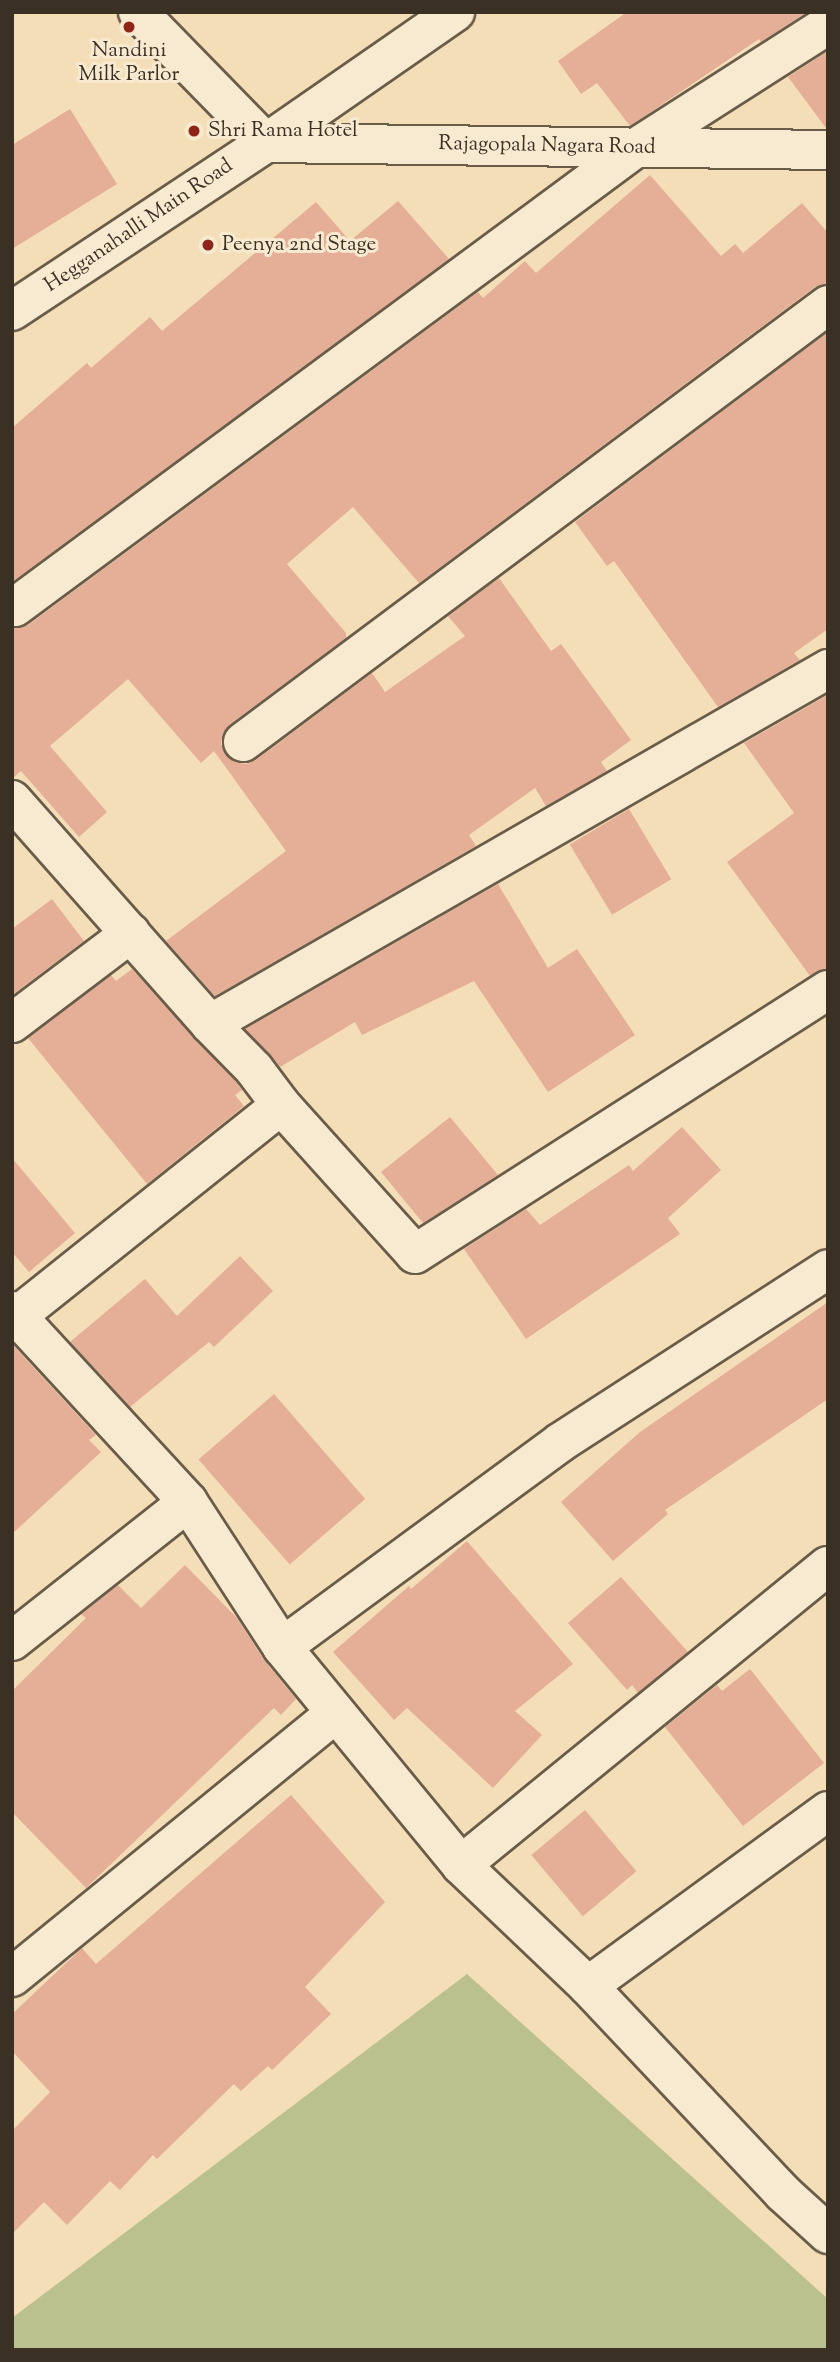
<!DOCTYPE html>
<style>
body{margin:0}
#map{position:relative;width:840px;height:2362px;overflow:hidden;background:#f4deb7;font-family:"Sorts Mill Goudy",serif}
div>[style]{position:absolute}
.green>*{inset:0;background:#bac18f}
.building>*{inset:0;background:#e5ae97;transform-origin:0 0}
.roads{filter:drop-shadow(2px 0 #695c49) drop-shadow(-2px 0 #695c49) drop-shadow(0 2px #695c49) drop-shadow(0 -2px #695c49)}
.minor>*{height:38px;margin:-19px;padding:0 19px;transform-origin:19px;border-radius:19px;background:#f8ead0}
.tertiary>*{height:38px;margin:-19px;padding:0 19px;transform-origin:19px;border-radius:19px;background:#f8ead0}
.secondary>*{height:38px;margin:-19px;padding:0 19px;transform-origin:19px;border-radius:19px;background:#f8ead0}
.dots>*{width:19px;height:19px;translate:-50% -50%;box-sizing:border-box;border:4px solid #f8ead0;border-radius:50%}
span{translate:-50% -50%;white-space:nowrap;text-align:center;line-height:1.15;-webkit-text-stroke:6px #f8ead0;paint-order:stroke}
.poi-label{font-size:21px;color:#3b3024}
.left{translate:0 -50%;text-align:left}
.street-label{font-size:21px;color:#3b3024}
.frame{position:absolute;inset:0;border:14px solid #3b3024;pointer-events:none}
</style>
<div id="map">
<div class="green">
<i style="clip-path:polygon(467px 1974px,828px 2299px,828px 2350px,12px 2350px,12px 2318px)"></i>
</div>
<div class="building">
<i style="clip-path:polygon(627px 12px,807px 12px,761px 42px,759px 39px,630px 126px,597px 83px,581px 94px,558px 61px)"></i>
<i style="clip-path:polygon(828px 51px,828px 128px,826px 128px,788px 77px)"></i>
<i style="clip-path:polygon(70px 109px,117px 184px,12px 249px,12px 145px)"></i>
<i style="clip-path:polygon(650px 175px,721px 256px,735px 244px,743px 253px,802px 203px,828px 233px,828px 284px,815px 287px,419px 583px,353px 507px,287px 564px,346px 633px,346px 638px,230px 724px,223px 733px,221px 744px,225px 754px,234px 762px,246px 764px,256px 760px,372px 673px,385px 692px,465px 636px,448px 616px,499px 578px,551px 651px,561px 644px,631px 740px,601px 762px,607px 771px,546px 806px,535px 788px,469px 835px,476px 846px,215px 996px,166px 941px,286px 851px,214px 751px,201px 763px,128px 679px,50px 746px,107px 812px,79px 837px,21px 771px,12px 779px,12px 628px,28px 625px,478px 292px,483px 298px,525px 261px,536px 273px)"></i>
<i style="clip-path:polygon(398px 201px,449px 259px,12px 582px,12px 428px,87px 363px,91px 368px,150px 317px,162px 331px,316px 202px,350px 241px)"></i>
<i style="clip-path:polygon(828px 332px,828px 629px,794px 653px,800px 660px,718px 707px,614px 561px,607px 566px,575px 522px)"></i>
<i style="clip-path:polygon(826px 696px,828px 968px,810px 976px,727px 862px,794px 813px,744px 743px)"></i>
<i style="left:629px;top:809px;width:82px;height:69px;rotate:59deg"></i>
<i style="clip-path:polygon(498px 884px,548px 968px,577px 949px,635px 1035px,548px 1092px,474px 981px,362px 1035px,355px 1022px,280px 1067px,245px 1029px)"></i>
<i style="clip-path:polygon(52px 899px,84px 941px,12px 995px,12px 929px)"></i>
<i style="clip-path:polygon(132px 969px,237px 1083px,242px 1090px,235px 1095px,244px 1106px,147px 1184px,28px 1038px,111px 975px,116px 981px)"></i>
<i style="clip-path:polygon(450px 1117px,498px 1175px,423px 1223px,381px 1172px)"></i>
<i style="clip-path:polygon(682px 1127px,721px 1170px,668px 1218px,680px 1234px,526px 1339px,464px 1249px,526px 1209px,540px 1225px,629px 1165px,633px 1171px)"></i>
<i style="clip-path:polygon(12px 1158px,75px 1233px,29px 1272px,12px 1252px)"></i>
<i style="clip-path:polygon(240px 1256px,273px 1291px,214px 1347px,209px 1342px,130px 1407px,70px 1342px,145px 1279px,177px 1316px)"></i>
<i style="clip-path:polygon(828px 1302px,828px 1399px,665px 1510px,668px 1514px,613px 1561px,561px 1502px,640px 1432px)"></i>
<i style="clip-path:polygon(12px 1344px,96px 1435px,89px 1440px,101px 1452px,12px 1534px)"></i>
<i style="left:274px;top:1394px;width:139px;height:100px;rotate:49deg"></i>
<i style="clip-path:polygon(467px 1541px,573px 1664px,515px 1711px,542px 1735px,493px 1788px,407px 1708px,394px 1720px,333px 1652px,409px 1586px,411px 1589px)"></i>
<i style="clip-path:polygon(185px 1565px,237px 1618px,264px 1660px,296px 1699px,281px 1715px,274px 1708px,86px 1888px,12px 1812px,12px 1691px,86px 1618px,81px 1614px,118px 1585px,141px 1608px)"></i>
<i style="clip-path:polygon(621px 1577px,688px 1652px,638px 1693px,632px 1685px,627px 1690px,568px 1623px)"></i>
<i style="clip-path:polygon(750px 1669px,824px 1763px,743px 1826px,665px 1727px,717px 1685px,722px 1691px)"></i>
<i style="clip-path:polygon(291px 1795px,385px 1902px,305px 1987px,331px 2014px,272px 2070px,268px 2066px,241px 2091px,234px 2084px,157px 2159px,153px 2155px,120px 2190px,110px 2181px,67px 2225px,44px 2202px,12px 2234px,12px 2131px,50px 2092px,12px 2051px,12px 2014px,82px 1948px,96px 1964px)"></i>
<i style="left:585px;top:1810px;width:80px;height:70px;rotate:50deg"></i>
</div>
<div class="roads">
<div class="minor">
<i style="left:138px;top:12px;width:183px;rotate:45.7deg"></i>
<i style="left:15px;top:607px;width:774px;rotate:-36.48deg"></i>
<i style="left:637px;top:147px;width:227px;rotate:-32.6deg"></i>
<i style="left:243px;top:742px;width:730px;rotate:-36.76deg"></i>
<i style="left:12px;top:800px;width:299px;rotate:48.5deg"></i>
<i style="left:210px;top:1024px;width:63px;rotate:45.6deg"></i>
<i style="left:254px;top:1069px;width:45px;rotate:53.1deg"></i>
<i style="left:281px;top:1105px;width:200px;rotate:48deg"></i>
<i style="left:415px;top:1254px;width:490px;rotate:-32.6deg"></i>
<i style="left:12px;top:1023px;width:149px;rotate:-37.1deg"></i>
<i style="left:210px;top:1024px;width:713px;rotate:-29.87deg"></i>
<i style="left:12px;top:1311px;width:260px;rotate:47.3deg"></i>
<i style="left:188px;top:1502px;width:173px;rotate:57deg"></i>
<i style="left:282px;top:1647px;width:282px;rotate:50.6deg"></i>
<i style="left:461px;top:1865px;width:175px;rotate:43.6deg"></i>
<i style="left:588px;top:1986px;width:284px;rotate:46.7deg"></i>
<i style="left:783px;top:2193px;width:61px;rotate:42.3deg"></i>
<i style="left:12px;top:1320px;width:344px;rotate:-38.6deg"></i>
<i style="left:12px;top:1641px;width:224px;rotate:-38.3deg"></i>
<i style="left:282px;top:1647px;width:346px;rotate:-36.3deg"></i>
<i style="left:561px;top:1442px;width:318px;rotate:-32.9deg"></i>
<i style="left:461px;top:1865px;width:473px;rotate:-39.2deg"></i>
<i style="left:12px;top:1977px;width:417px;rotate:-39.2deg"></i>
<i style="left:588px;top:1986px;width:297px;rotate:-36.1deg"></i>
</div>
<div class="tertiary">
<i style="left:266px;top:143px;width:562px;rotate:0.71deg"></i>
</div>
<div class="secondary">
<i style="left:12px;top:311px;width:305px;rotate:-33.5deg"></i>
<i style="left:266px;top:143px;width:230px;rotate:-34.7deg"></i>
</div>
</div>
<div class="dots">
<i style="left:129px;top:27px;background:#8f2418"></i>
<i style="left:194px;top:131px;background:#8f2418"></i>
<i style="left:208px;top:245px;background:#8f2418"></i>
</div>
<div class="poi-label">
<span style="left:129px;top:63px">Nandini<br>Milk Parlor</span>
<span class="left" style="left:208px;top:131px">Shri Rama Hotel</span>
<span class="left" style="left:222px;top:245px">Peenya 2nd Stage</span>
</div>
<div class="street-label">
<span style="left:547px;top:146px;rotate:1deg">Rajagopala Nagara Road</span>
<span style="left:139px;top:226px;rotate:-34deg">Hegganahalli Main Road</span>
</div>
<div class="frame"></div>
</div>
